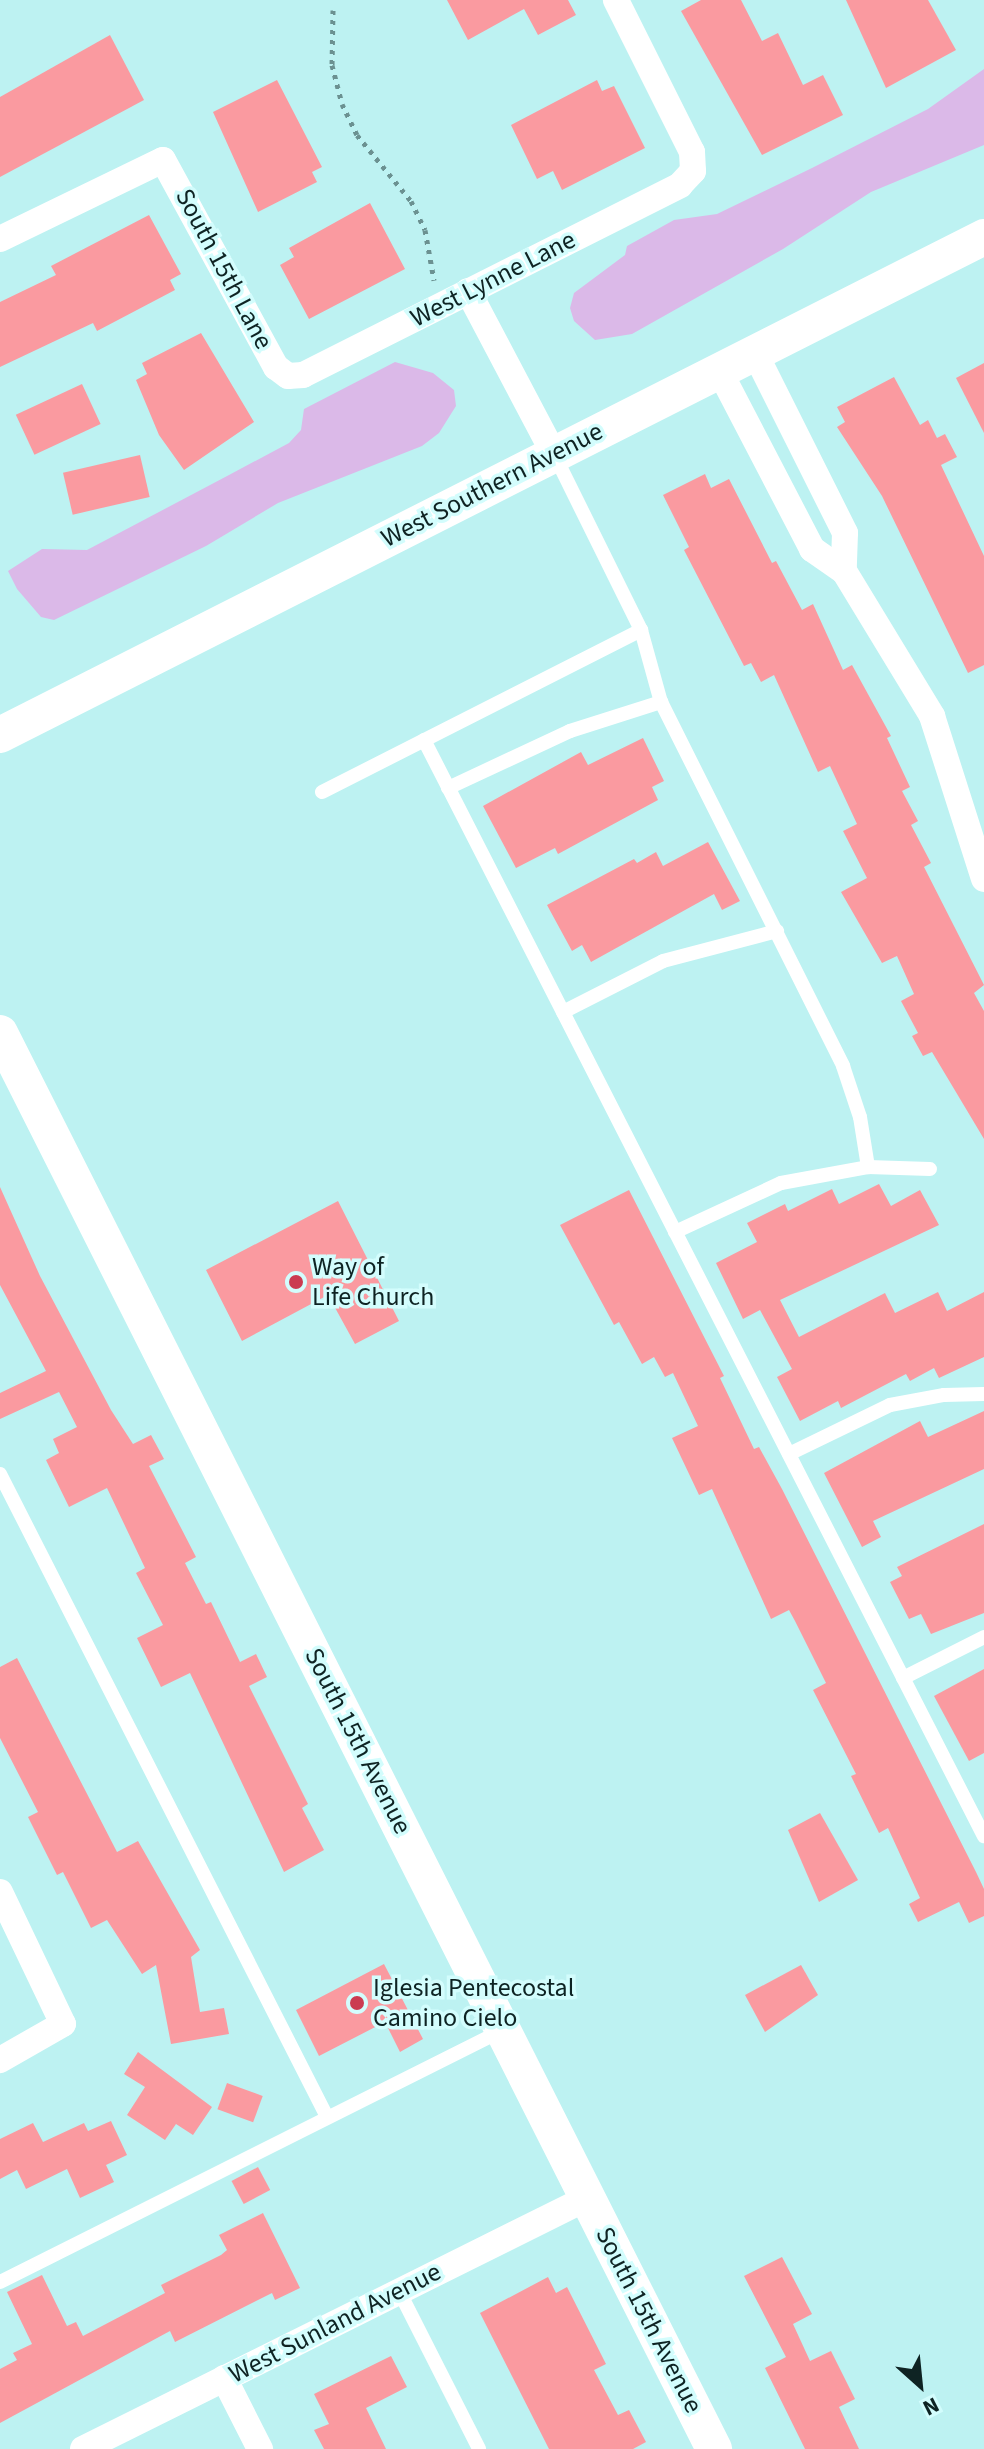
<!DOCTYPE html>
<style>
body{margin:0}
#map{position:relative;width:984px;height:2449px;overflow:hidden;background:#bdf2f2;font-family:"Source Sans 3",sans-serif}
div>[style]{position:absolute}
.green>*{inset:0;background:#dbb9e8}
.building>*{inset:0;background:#fa9aa0;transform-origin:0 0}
.path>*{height:5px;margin-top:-2.5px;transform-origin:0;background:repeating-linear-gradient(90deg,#6b9191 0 4px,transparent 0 10px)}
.lane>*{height:14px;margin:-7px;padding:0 7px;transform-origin:7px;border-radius:7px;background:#fff}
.street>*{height:26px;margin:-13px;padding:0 13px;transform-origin:13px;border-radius:13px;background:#fff}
.secondary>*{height:36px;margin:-18px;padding:0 18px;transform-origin:18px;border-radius:18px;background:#fff}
.dots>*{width:22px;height:22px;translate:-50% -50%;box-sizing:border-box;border:4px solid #d3fdfd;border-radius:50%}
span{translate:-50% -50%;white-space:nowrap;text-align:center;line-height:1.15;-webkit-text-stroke:7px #d3fdfd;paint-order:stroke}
.street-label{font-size:26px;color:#0e2323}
.poi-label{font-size:26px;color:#0e2323}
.left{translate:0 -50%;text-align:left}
.north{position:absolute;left:880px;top:2345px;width:80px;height:80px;-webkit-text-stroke:6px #d3fdfd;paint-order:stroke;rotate:153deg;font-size:22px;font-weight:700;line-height:32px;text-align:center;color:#0e2323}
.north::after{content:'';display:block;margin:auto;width:28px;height:36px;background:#0e2323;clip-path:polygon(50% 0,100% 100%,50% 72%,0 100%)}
</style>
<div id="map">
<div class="green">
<i style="clip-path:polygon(984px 69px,984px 145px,871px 192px,783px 249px,632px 334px,595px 340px,574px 321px,570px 308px,574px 293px,625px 255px,627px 246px,674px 220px,717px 214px,812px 168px,928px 109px)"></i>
<i style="clip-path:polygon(395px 362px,433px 373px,454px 390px,456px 406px,439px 433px,422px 446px,278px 503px,206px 546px,54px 620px,41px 617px,17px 589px,8px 571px,42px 549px,87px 550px,229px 475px,289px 443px,301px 430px,304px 409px)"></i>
</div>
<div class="building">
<i style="clip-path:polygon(447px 0,568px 0,576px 15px,538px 35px,524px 9px,468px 40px)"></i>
<i style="clip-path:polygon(701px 0,741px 0,762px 41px,778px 33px,803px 85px,823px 75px,843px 115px,762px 155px,681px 11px)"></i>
<i style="clip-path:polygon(846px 0,928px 0,956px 50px,886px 88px)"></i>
<i style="clip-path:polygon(110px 35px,144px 100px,0 177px,0 97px)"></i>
<i style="clip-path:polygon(277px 80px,322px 167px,312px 172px,317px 182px,258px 212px,213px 112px)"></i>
<i style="clip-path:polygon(597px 80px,602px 91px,614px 86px,645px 148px,562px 190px,553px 171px,537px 179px,511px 125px)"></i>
<i style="clip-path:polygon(370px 203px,405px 269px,309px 319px,280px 265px,294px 257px,289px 248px)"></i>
<i style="clip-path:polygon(149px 215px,181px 274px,170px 280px,175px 290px,97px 331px,93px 323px,0 367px,0 302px,56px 275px,51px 266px)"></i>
<i style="clip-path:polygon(201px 333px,254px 422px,184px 470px,159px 435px,136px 380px,147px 374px,142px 363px)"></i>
<i style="clip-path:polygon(984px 363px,984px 433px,956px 378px)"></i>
<i style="clip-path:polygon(894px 377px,920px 425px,928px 420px,937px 438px,945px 434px,957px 457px,941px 465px,984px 556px,984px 665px,968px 673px,882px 496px,837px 427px,845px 422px,837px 407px)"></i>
<i style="left:82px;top:384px;width:44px;height:73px;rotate:65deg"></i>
<i style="left:140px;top:455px;width:43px;height:79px;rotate:77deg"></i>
<i style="clip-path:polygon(705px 474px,711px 488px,729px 479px,772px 563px,776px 561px,802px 610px,813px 604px,843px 670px,852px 665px,891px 736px,887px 738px,910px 787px,902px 791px,918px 821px,911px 825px,931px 863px,924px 867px,984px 985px,974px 993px,984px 1011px,984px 1139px,932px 1052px,923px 1056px,912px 1036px,918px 1033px,901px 1001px,914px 994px,897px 956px,882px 963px,841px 892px,867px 878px,843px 831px,857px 824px,830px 766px,818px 772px,774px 675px,761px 682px,751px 663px,744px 666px,684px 550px,689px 547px,663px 495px)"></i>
<i style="clip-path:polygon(643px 738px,664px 781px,652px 787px,658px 800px,558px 854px,555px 848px,516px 868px,483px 806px,581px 752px,588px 765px)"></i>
<i style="clip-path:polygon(708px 842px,740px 901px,722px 910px,714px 894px,591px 962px,582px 945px,572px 951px,547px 905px,634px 859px,637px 863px,656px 852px,663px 866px)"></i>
<i style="clip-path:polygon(879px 1184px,891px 1206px,920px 1190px,939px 1225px,780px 1300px,799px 1337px,885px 1293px,895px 1313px,938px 1292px,947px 1311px,984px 1292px,984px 1357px,939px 1378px,934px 1368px,910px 1381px,906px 1374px,841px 1408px,838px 1401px,800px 1421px,777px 1377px,792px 1369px,760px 1310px,743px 1319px,716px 1263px,757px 1242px,747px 1223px,785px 1204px,788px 1211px,832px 1189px,839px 1204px)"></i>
<i style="clip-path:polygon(0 1187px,40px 1276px,111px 1410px,133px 1444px,151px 1435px,164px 1459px,149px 1466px,196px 1557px,185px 1563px,206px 1604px,211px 1602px,240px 1662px,256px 1654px,267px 1677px,249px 1686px,308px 1804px,302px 1808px,324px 1850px,284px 1872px,190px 1673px,161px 1687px,137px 1638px,163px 1625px,136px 1573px,145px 1568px,107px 1488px,69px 1507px,46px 1460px,59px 1453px,53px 1439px,77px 1427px,59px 1392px,0 1419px,0 1393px,46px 1371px,0 1285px)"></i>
<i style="clip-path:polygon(629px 1190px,724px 1376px,720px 1378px,754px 1449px,759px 1447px,782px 1489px,976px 1872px,984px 1889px,984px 1916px,969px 1923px,959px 1902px,918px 1922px,909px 1904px,920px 1898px,888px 1828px,879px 1833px,851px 1776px,856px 1774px,813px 1690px,826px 1683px,795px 1621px,789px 1610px,771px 1619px,712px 1489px,699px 1495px,672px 1438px,698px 1426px,673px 1373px,665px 1377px,654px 1357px,642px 1364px,619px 1322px,614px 1325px,560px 1225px)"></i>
<i style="clip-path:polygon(338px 1201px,399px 1321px,355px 1344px,328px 1295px,242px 1341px,206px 1270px)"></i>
<i style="clip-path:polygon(984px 1411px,984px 1469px,873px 1521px,881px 1537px,862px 1547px,824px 1473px,920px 1421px,928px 1437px)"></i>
<i style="clip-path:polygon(984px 1524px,984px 1613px,931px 1634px,921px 1614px,909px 1619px,890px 1582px,902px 1576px,897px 1567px)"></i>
<i style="clip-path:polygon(17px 1658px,117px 1852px,138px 1841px,200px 1950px,191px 1957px,200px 2012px,224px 2008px,229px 2034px,171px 2044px,156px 1965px,142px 1974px,107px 1920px,91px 1928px,63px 1872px,57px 1875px,28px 1817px,38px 1812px,0 1738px,0 1667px)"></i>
<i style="clip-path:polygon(984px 1669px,984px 1753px,969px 1761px,934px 1696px)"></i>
<i style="clip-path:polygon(820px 1813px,858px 1880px,819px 1902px,788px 1830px)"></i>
<i style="clip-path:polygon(384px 1964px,423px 2039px,400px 2052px,385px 2022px,319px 2056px,296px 2010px)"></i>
<i style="clip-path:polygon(801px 1965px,818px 1995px,765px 2032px,745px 1995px)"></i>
<i style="clip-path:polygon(138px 2052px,212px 2107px,193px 2135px,176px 2124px,165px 2140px,127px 2115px,145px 2087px,124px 2074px)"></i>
<i style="left:227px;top:2083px;width:38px;height:28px;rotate:20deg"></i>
<i style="clip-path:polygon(111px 2121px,127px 2155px,106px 2165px,114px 2182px,80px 2198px,67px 2169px,26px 2189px,17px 2170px,0 2179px,0 2139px,33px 2123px,43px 2142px,84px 2123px,88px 2131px)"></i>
<i style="left:258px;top:2167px;width:26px;height:30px;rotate:62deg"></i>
<i style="clip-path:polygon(263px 2213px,300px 2288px,275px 2300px,272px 2293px,175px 2342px,170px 2331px,0 2423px,0 2369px,17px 2360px,13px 2353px,32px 2344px,7px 2292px,42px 2275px,67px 2326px,76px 2322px,83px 2336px,165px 2293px,161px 2285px,221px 2255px,227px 2250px,219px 2235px)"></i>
<i style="clip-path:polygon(782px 2257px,812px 2314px,793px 2324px,810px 2361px,831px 2351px,855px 2399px,839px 2407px,859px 2449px,805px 2449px,765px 2368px,786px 2357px,744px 2276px)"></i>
<i style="clip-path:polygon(548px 2277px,556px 2293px,567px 2287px,606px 2364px,594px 2370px,618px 2415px,629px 2410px,646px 2442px,633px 2449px,549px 2449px,480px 2313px)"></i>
<i style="clip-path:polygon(391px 2356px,407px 2387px,366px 2408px,386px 2449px,324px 2449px,314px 2430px,329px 2424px,314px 2394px)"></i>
</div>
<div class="path">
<i style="left:333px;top:10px;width:55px;rotate:91deg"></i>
<i style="left:332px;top:65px;width:40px;rotate:75.6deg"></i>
<i style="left:342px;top:104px;width:34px;rotate:64deg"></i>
<i style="left:357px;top:135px;width:85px;rotate:50.7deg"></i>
<i style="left:411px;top:201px;width:32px;rotate:64deg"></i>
<i style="left:425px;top:230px;width:51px;rotate:79.8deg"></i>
</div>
<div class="lane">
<i style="left:554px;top:454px;width:196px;rotate:63.7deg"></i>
<i style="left:641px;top:630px;width:75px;rotate:74.5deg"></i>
<i style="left:661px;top:702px;width:407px;rotate:63.4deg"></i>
<i style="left:843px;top:1066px;width:54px;rotate:71.6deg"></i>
<i style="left:860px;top:1117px;width:51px;rotate:80.9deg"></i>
<i style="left:424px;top:740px;width:1231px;rotate:62.94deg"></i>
<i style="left:448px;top:788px;width:135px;rotate:-25deg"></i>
<i style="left:570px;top:731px;width:96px;rotate:-17.7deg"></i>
<i style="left:322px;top:792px;width:358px;rotate:-26.9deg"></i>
<i style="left:563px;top:1012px;width:112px;rotate:-27deg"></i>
<i style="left:663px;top:961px;width:118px;rotate:-14.7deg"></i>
<i style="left:675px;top:1232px;width:117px;rotate:-24.8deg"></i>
<i style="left:781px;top:1183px;width:88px;rotate:-10.4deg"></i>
<i style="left:868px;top:1167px;width:62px;rotate:1.8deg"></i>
<i style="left:789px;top:1454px;width:112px;rotate:-25.9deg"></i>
<i style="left:890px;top:1405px;width:55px;rotate:-10.5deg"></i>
<i style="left:944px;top:1395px;width:40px;rotate:-1.4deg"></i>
<i style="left:0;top:1474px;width:721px;rotate:63.04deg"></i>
<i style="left:903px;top:1678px;width:91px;rotate:-26.8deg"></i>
<i style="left:0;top:2282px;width:563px;rotate:-26.61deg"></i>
<i style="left:398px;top:2289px;width:179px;rotate:63.1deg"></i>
</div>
<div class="street">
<i style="left:0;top:239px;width:181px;rotate:-25.9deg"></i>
<i style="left:163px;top:160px;width:236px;rotate:61.4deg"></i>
<i style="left:276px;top:367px;width:15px;rotate:37deg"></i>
<i style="left:288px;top:376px;width:15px;rotate:-4deg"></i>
<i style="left:303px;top:375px;width:422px;rotate:-26.7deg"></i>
<i style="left:680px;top:185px;width:19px;rotate:-47deg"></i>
<i style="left:693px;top:171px;width:19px;rotate:-93deg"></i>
<i style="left:692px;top:152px;width:170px;rotate:-116.6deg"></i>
<i style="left:468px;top:291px;width:184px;rotate:62.2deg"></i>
<i style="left:755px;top:353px;width:201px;rotate:63.4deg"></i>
<i style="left:845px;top:533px;width:38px;rotate:92deg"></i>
<i style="left:719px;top:370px;width:202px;rotate:62.5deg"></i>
<i style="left:812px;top:549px;width:39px;rotate:35deg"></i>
<i style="left:844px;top:571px;width:170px;rotate:58.7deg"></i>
<i style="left:932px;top:716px;width:171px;rotate:72.3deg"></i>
<i style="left:0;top:1892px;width:146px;rotate:64.5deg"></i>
<i style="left:63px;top:2024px;width:73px;rotate:150.3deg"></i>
<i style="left:224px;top:2378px;width:80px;rotate:63.1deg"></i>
<i style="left:83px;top:2449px;width:563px;rotate:-26.47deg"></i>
</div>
<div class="secondary">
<i style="left:0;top:735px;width:1103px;rotate:-26.84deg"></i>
<i style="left:0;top:1033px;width:1586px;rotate:63.24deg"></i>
</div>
<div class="dots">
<i style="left:296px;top:1282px;background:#cb3b51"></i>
<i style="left:357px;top:2003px;background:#cb3b51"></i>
</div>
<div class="street-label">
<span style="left:224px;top:269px;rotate:62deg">South 15th Lane</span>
<span style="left:493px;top:279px;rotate:-27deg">West Lynne Lane</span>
<span style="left:492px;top:485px;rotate:-27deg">West Southern Avenue</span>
<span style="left:358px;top:1741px;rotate:63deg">South 15th Avenue</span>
<span style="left:649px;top:2320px;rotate:63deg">South 15th Avenue</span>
<span style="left:335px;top:2323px;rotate:-27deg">West Sunland Avenue</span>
</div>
<div class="poi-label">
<span class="left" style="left:312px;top:1282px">Way of<br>Life Church</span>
<span class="left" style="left:373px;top:2003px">Iglesia Pentecostal<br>Camino Cielo</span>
</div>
<div class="north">N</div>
</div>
